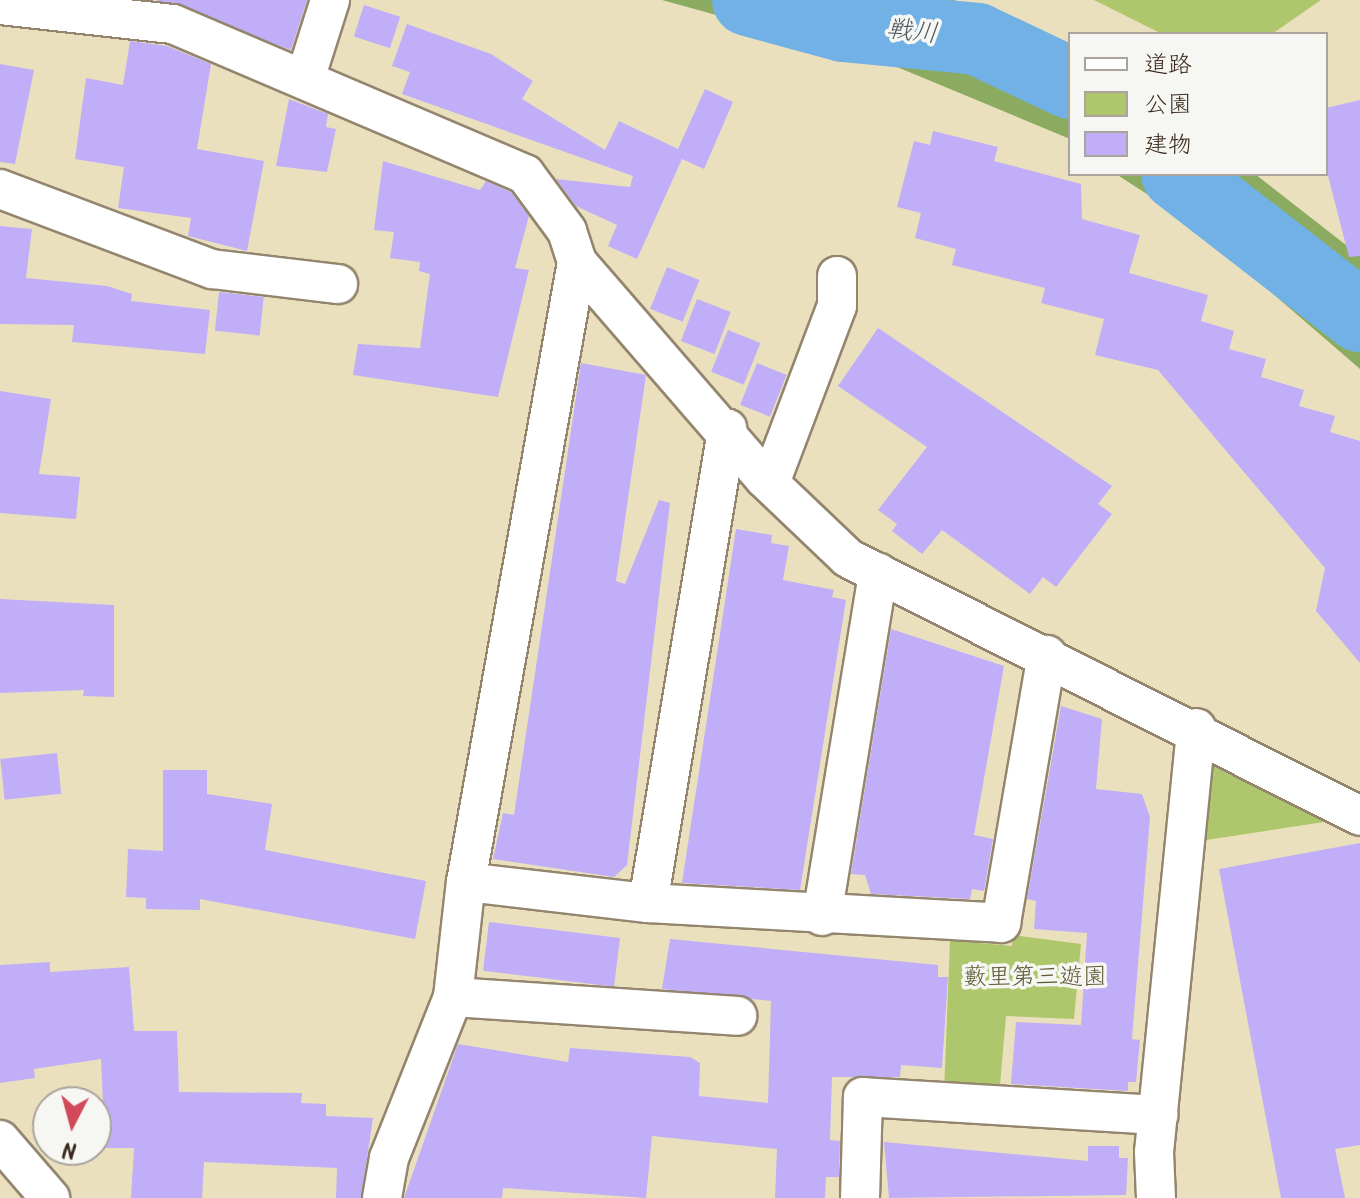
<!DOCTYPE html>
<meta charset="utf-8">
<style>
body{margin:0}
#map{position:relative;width:1360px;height:1198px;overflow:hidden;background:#ebe0bd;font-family:Kalam,"Klee One",sans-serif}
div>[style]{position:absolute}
.green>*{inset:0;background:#afc76c}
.forest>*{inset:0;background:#8bac60}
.river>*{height:72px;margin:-36px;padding:0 36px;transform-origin:36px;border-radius:36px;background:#71b1e5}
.building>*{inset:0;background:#c0aef9;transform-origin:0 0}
.roads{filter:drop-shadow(2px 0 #93856e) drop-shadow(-2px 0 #93856e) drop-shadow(0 2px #93856e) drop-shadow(0 -2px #93856e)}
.street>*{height:38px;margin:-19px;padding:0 19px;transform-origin:19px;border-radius:19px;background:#fff}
span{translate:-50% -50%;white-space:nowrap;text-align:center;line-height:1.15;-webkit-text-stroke:7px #f6f6f2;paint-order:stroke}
.park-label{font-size:24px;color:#5e5935}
.water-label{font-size:26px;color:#4e5964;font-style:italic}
.legend{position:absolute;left:1068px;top:32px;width:260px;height:144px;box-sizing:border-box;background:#f6f6f2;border:2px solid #aba49d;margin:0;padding:10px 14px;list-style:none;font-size:24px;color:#3b2a1e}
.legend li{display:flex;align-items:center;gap:16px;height:40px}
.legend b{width:40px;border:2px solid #aba49d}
.north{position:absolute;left:32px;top:1086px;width:80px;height:80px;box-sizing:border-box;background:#f6f6f2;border:2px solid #aba49d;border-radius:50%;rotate:186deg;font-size:22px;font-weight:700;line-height:32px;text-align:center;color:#3b2a1e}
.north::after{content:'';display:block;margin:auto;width:28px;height:36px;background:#d1495b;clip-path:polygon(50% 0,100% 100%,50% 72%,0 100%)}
</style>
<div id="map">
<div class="green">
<i style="clip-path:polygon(1094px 0,1321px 0,1272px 34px,1162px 34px)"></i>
<i style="clip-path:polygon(1228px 759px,1350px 818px,1200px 841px,1200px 766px)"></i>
<i style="clip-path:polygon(1013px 935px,1081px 944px,1074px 1019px,1006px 1016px,999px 1097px,944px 1093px,950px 940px,1012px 946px)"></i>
</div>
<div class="forest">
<i style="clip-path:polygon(662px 0,954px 0,1070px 48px,1070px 139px,885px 62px)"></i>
<i style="clip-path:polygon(1116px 174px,1255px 174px,1360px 256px,1360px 369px,1190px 222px)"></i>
</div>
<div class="river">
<i style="left:748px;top:0;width:98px;rotate:15.3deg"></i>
<i style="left:843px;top:26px;width:135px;rotate:5.5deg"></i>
<i style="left:977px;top:39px;width:103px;rotate:25.3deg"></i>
<i style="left:1177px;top:174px;width:232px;rotate:37.8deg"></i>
</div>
<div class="building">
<i style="clip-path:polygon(156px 0,307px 0,291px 50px)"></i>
<i style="left:364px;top:5px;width:38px;height:33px;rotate:18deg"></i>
<i style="clip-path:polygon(407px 24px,491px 54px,533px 81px,522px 99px,605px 150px,619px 121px,678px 149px,705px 89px,733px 102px,704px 169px,682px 159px,637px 259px,608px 246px,617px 225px,576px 206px,556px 179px,630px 187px,633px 176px,402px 94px,410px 72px,392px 66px)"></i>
<i style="clip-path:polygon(130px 41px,167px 46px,211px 64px,197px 149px,264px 161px,247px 251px,188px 236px,191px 218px,118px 208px,124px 167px,75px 159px,86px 78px,123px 85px)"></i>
<i style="clip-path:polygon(0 64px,34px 70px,15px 164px,0 162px)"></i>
<i style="clip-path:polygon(289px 99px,328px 114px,326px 127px,336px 129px,327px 172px,276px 166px)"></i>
<i style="clip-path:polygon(1360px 100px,1360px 256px,1349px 257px,1326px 168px,1326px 108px)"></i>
<i style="clip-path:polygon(933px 131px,998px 147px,994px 161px,1081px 184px,1082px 219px,1140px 235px,1129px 273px,1208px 295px,1201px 321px,1234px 331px,1229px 349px,1266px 359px,1261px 377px,1304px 390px,1299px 406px,1335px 416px,1330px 432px,1360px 441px,1360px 663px,1316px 611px,1325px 568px,1158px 370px,1095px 355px,1104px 319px,1041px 303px,1045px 288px,952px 265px,956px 249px,915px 238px,921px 213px,897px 207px,914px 141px,930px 145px)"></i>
<i style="clip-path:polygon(383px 161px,480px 190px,486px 181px,511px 192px,529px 216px,515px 268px,529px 270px,498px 397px,353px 375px,358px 344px,420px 348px,430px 274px,419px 271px,420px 262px,390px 258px,394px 232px,374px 230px)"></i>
<i style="clip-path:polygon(0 226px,32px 229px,26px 278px,107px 286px,132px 294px,131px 301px,210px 310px,205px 354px,72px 342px,74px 325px,0 324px)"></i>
<i style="left:667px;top:267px;width:35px;height:45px;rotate:22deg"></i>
<i style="left:219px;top:292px;width:45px;height:39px;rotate:6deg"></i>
<i style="left:697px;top:299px;width:36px;height:45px;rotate:21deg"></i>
<i style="clip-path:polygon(878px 328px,1112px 486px,1098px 504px,1112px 514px,1056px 587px,1043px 577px,1030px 594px,942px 530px,922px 554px,892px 531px,897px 524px,878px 510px,927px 447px,838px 386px)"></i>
<i style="left:728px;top:330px;width:35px;height:45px;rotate:22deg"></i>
<i style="clip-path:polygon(581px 363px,646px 375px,616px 581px,625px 584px,659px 500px,670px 503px,627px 865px,614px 877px,493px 859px,503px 813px,514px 815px)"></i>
<i style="left:757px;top:363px;width:32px;height:45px;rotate:22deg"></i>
<i style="clip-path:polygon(0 391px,51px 399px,39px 474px,80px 477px,76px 519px,0 513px)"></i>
<i style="clip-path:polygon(736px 529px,772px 535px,771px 543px,789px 546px,783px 580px,834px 590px,832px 597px,846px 600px,800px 890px,682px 883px)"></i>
<i style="clip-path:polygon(0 599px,114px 605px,114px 697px,83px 696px,84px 690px,0 693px)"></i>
<i style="clip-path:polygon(891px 629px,1004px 666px,974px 835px,993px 839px,984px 891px,972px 889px,970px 899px,871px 894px,865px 875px,851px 874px)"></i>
<i style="clip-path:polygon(1061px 706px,1102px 719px,1096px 789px,1142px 794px,1150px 817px,1132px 1039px,1140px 1040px,1136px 1082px,1128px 1082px,1128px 1091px,1011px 1084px,1016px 1022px,1081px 1025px,1087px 933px,1034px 929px,1036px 901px,1027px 899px)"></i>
<i style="left:57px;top:753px;width:41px;height:57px;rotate:84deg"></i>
<i style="clip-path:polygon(163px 770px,207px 770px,207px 794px,272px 804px,265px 850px,426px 881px,415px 939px,200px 899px,200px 910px,146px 909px,146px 898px,126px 897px,128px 849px,163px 851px)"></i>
<i style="clip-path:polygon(1360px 843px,1360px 1145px,1335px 1149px,1345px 1198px,1281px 1198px,1219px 869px)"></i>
<i style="left:489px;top:922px;width:132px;height:49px;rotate:7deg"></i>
<i style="clip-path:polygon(670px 939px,938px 965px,938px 977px,948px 977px,942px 1068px,901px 1065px,900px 1077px,832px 1077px,830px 1140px,840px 1141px,839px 1177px,826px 1177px,825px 1198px,775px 1198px,777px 1149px,652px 1136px,646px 1198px,503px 1188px,502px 1198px,404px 1198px,458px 1044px,568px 1062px,570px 1048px,690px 1057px,700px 1063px,699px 1096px,768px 1103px,771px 1001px,662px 989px)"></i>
<i style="clip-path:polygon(50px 962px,50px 972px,129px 967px,134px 1031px,177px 1031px,179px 1092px,302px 1093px,301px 1103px,326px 1104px,326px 1116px,373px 1118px,361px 1198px,336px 1198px,337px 1168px,204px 1162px,202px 1198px,131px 1198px,134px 1148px,105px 1148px,101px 1059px,34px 1069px,35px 1078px,0 1083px,0 965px)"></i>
<i style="clip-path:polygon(884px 1142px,1088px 1161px,1088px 1146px,1119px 1146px,1119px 1158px,1128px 1158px,1126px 1195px,889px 1198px)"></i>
</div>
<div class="roads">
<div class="street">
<i style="left:0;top:5px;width:174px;rotate:6.3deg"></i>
<i style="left:173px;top:24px;width:383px;rotate:23.1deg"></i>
<i style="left:525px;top:174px;width:71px;rotate:53.6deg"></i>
<i style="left:567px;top:231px;width:33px;rotate:72deg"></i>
<i style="left:577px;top:262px;width:286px;rotate:49.1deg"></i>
<i style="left:764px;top:478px;width:116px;rotate:43.6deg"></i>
<i style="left:848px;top:558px;width:573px;rotate:26.74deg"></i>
<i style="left:305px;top:79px;width:83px;rotate:-72.4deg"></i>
<i style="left:0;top:189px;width:227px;rotate:20.7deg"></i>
<i style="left:212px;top:269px;width:127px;rotate:6.8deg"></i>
<i style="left:770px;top:483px;width:189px;rotate:-69.3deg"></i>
<i style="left:837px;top:306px;width:30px;rotate:-90deg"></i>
<i style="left:466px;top:882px;width:183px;rotate:6.6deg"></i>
<i style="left:648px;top:903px;width:354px;rotate:3.2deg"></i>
<i style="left:1001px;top:923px;width:272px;rotate:-80.3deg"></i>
<i style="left:648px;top:903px;width:481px;rotate:-80.5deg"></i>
<i style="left:822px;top:916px;width:348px;rotate:-80.7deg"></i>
<i style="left:453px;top:997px;width:285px;rotate:3.8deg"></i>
<i style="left:0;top:1140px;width:77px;rotate:49.2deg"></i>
<i style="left:382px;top:1198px;width:41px;rotate:-80.1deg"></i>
<i style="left:389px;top:1158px;width:173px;rotate:-68.3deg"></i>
<i style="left:453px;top:997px;width:116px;rotate:-83.6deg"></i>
<i style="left:466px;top:882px;width:630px;rotate:-79.85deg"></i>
<i style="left:860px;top:1198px;width:101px;rotate:-88.3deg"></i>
<i style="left:863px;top:1097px;width:296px;rotate:3.5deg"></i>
<i style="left:1156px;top:1198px;width:46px;rotate:-92.5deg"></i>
<i style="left:1154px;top:1152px;width:426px;rotate:-84.3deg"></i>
</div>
</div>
<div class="park-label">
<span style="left:1035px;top:978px">藪里第三遊園</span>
</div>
<div class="water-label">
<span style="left:912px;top:33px;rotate:6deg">戦川</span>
</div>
<ul class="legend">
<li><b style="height:10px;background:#fff"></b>道路</li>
<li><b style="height:22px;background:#afc76c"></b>公園</li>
<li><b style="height:22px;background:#c0aef9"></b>建物</li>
</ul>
<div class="north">N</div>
</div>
